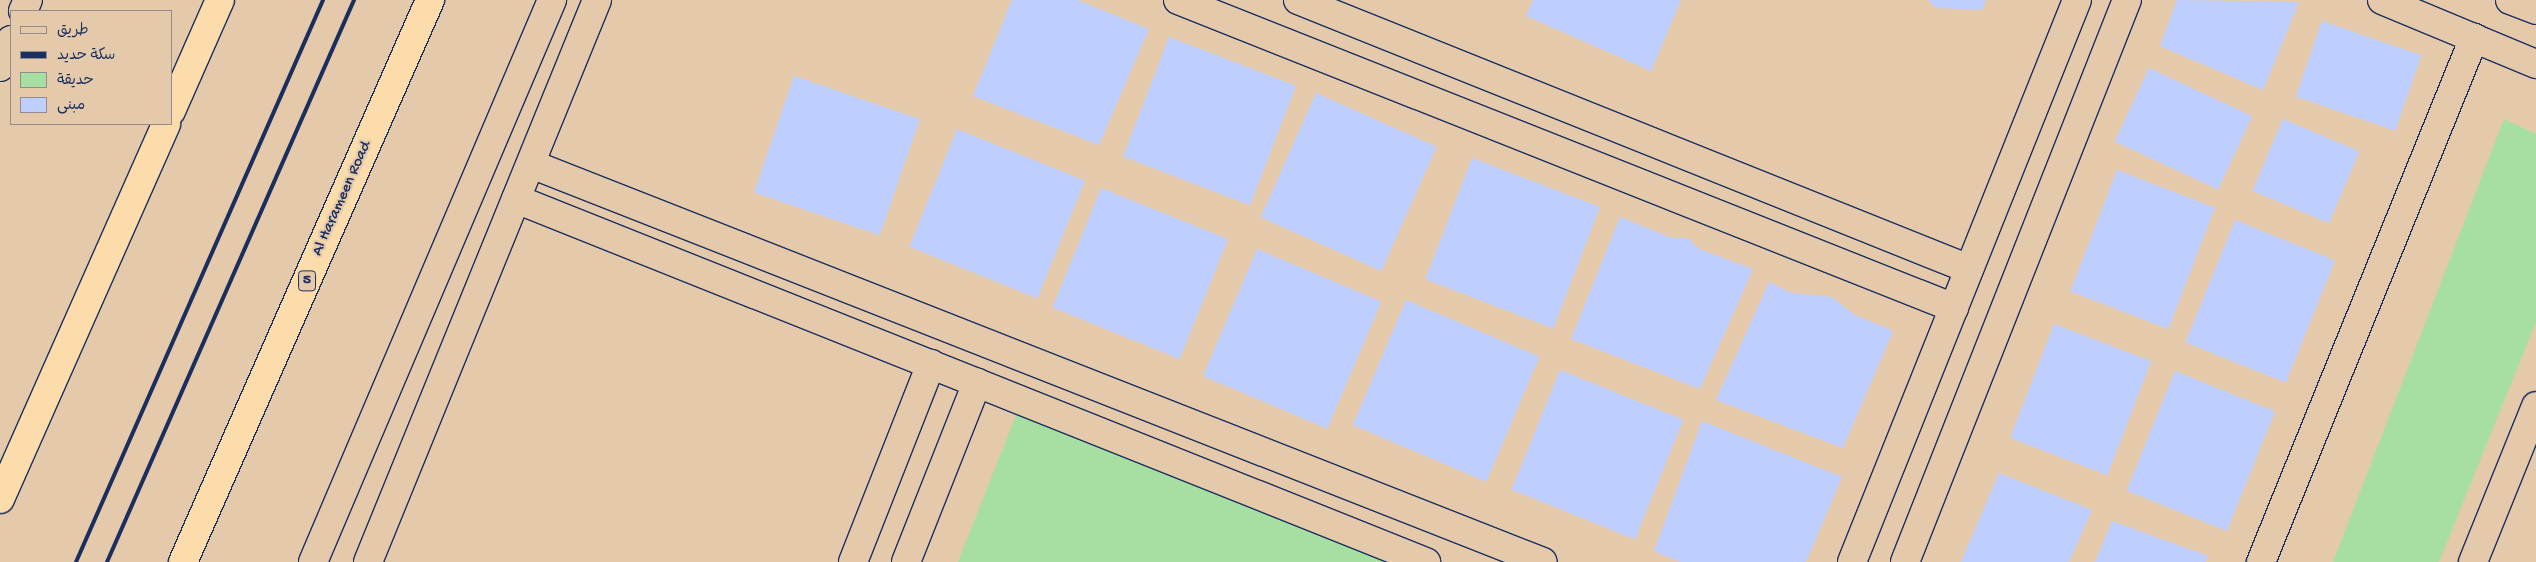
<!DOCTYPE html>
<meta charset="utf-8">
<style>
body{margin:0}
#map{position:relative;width:2536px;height:562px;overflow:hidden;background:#e4c9ab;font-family:"Gochi Hand","Playpen Sans Arabic",sans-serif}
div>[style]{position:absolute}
.green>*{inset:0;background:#a7dfa3}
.building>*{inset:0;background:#becfff;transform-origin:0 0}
.roads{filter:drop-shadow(1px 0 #1b2f5e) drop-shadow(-1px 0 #1b2f5e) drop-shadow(0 1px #1b2f5e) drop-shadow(0 -1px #1b2f5e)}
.minor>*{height:28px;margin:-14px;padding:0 14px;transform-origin:14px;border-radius:14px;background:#e4c9ab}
.highway>*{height:28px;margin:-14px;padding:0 14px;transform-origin:14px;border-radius:14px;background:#fddcac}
.rail>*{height:4px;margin:-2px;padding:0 2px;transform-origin:2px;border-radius:2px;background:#1b2f5e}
span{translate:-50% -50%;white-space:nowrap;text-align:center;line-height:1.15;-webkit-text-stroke:4.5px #e4c9ab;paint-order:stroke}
.shield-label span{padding:1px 4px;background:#e4c9ab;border:1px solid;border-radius:4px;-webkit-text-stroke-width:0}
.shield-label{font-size:15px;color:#1b2f5e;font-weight:700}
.street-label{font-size:16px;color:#1b2f5e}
.legend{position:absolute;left:10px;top:10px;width:162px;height:115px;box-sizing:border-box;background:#e4c9ab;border:1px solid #948b8c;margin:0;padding:6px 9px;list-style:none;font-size:15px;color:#1b2f5e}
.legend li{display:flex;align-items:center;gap:10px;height:25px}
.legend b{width:25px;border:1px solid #948b8c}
</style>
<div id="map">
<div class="green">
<i style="clip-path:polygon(2504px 119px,2536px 134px,2536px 322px,2439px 562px,2333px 562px)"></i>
<i style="clip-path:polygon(1016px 415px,1389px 562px,958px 562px)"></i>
</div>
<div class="building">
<i style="clip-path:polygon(1012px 0,1077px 0,1149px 29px,1099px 145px,973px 96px)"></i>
<i style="clip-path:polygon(1533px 0,1681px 0,1651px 71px,1526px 16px)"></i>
<i style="clip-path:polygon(1928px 0,1986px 0,1982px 10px,1936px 8px)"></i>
<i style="clip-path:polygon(2177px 0,2299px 2px,2263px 90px,2160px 46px)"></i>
<i style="left:2322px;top:21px;width:105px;height:80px;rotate:19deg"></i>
<i style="left:1169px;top:37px;width:136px;height:128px;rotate:21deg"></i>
<i style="left:2149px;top:68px;width:114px;height:81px;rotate:25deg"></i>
<i style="left:794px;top:76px;width:133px;height:123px;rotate:19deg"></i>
<i style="left:1316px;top:93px;width:132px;height:136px;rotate:24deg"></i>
<i style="left:2283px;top:119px;width:83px;height:78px;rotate:23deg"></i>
<i style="left:957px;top:129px;width:138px;height:127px;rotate:22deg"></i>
<i style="left:1472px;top:158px;width:137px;height:130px;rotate:21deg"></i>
<i style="left:2117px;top:170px;width:105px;height:130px;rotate:21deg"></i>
<i style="left:1101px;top:188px;width:137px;height:129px;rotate:22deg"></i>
<i style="clip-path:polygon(1620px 217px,1672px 238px,1688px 238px,1699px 249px,1753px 269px,1700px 389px,1571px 339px)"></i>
<i style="left:2235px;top:220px;width:108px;height:132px;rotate:22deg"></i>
<i style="left:1257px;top:249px;width:135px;height:138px;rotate:23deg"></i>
<i style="clip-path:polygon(1769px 282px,1791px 293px,1832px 297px,1855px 315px,1893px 331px,1843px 448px,1716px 400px)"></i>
<i style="left:1406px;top:300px;width:145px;height:136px;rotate:23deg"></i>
<i style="left:2054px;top:324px;width:104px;height:122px;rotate:21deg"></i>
<i style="left:1560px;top:370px;width:133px;height:129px;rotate:22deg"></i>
<i style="left:2175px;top:371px;width:108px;height:129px;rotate:22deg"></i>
<i style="clip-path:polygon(1702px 421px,1842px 477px,1806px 562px,1680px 562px,1654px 551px)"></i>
<i style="clip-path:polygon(1999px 473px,2092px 510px,2069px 562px,1961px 562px)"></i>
<i style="clip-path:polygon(2112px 521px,2208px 556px,2206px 562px,2095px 562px)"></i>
</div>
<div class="roads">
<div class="minor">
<i style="left:1178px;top:0;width:835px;rotate:21.65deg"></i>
<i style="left:1298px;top:0;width:723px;rotate:21.85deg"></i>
<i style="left:2382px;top:0;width:167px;rotate:22.6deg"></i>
<i style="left:2510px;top:0;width:28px;rotate:21deg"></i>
<i style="left:23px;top:11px;width:12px;rotate:-66deg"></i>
<i style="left:0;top:67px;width:29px;rotate:-68deg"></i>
<i style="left:531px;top:164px;width:1087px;rotate:21.47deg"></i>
<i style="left:516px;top:199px;width:980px;rotate:21.75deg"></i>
<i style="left:313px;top:562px;width:611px;rotate:-66.96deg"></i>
<i style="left:368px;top:562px;width:607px;rotate:-67.83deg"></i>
<i style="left:853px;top:562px;width:213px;rotate:-68.5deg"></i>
<i style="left:906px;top:562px;width:193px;rotate:-68.4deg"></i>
<i style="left:1852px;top:562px;width:605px;rotate:-68.18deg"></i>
<i style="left:1905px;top:562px;width:604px;rotate:-68.45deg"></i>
<i style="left:2261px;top:562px;width:566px;rotate:-67.88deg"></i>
<i style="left:2473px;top:562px;width:168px;rotate:-68deg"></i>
</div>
<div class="highway">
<i style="left:171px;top:111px;width:121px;rotate:-66.2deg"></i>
<i style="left:0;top:499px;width:410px;rotate:-66.1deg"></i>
<i style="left:183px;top:562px;width:614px;rotate:-66.27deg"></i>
</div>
</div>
<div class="rail">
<i style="left:76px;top:562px;width:614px;rotate:-66.27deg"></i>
<i style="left:107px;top:562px;width:614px;rotate:-66.27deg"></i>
</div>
<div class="shield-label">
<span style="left:307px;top:281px">5</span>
</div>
<div class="street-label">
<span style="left:343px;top:199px;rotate:-66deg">Al Harameen Road</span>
</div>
<ul class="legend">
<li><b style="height:6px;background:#e4c9ab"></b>طريق</li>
<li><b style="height:6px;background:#1b2f5e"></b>سكة حديد</li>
<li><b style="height:14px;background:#a7dfa3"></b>حديقة</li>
<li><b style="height:14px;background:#becfff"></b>مبنى</li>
</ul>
</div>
